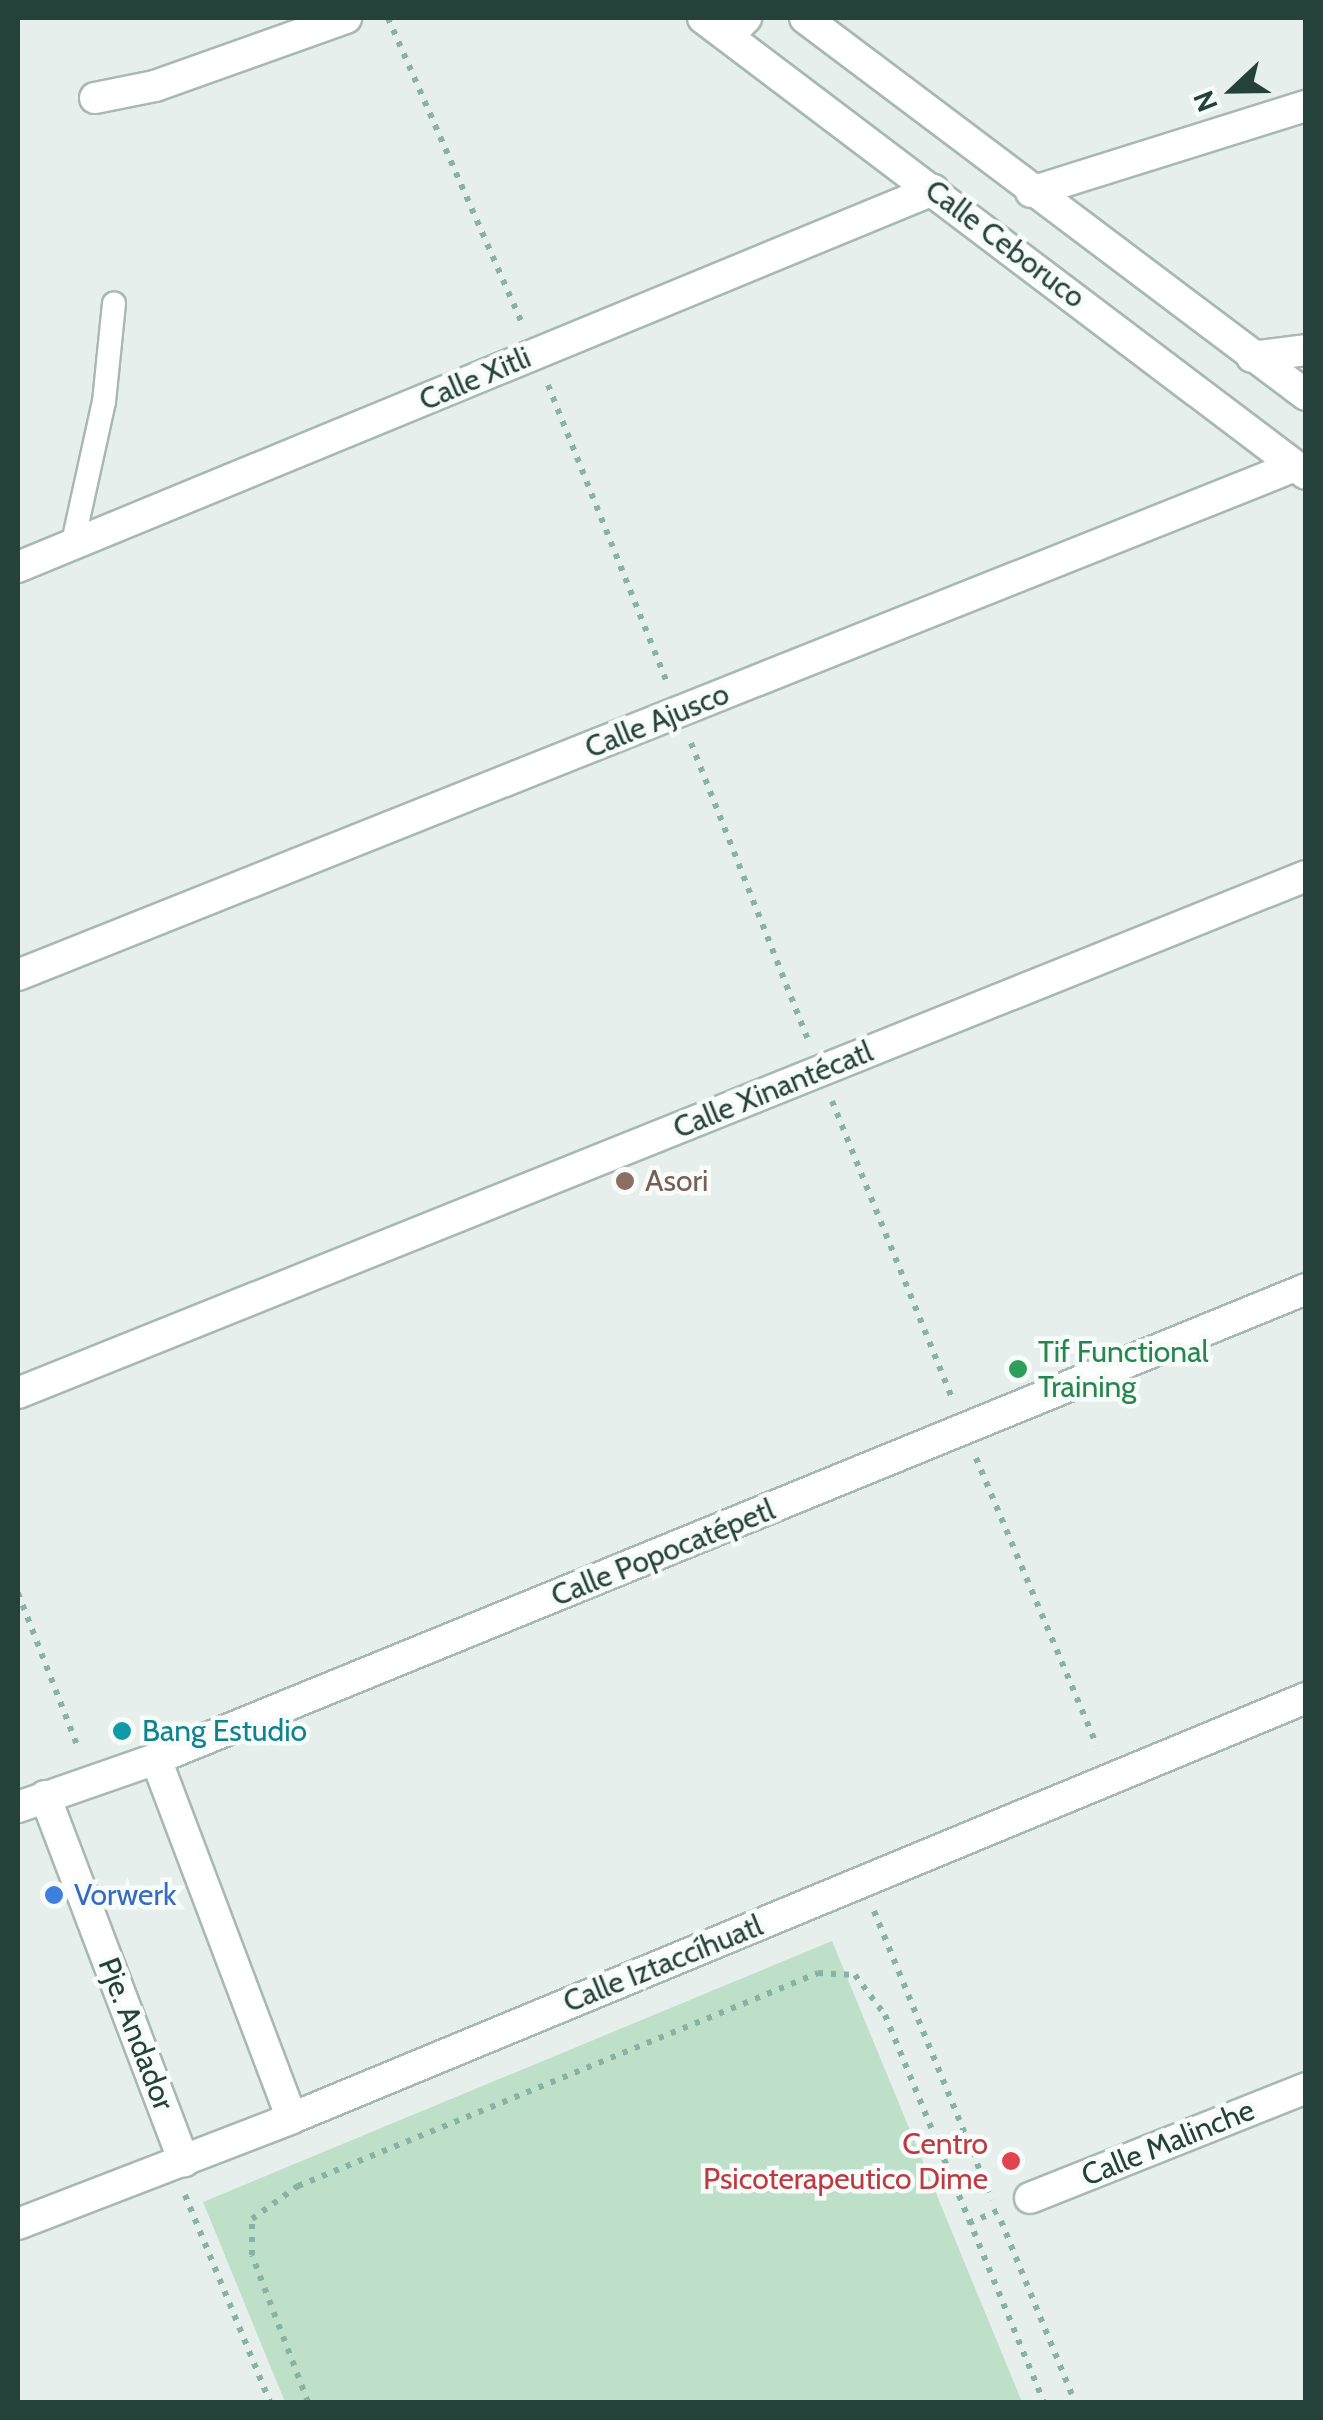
<!DOCTYPE html>
<meta charset="utf-8">
<style>
body{margin:0}
#map{position:relative;width:1323px;height:2420px;overflow:hidden;background:#e6efeb;font-family:Cabin,sans-serif}
div>[style]{position:absolute}
.green>*{inset:0;background:#bfe0c8}
.path>*{height:6px;margin-top:-3px;transform-origin:0;background:repeating-linear-gradient(90deg,#86b3a5 0 5px,transparent 0 13px)}
.roads{filter:drop-shadow(2px 0 #a8b8b2) drop-shadow(-2px 0 #a8b8b2) drop-shadow(0 2px #a8b8b2) drop-shadow(0 -2px #a8b8b2)}
.service>*{height:22px;margin:-11px;padding:0 11px;transform-origin:11px;border-radius:11px;background:#fff}
.minor>*{height:30px;margin:-15px;padding:0 15px;transform-origin:15px;border-radius:15px;background:#fff}
.secondary>*{height:30px;margin:-15px;padding:0 15px;transform-origin:15px;border-radius:15px;background:#fff}
.dots>*{width:28px;height:28px;translate:-50% -50%;box-sizing:border-box;border:5px solid #f7fbf9;border-radius:50%}
span{translate:-50% -50%;white-space:nowrap;text-align:center;line-height:1.15;-webkit-text-stroke:9px #f7fbf9;paint-order:stroke}
.street-label{font-size:30px;color:#24423a}
.education-label{font-size:30px;color:#785e54}
.left{translate:0 -50%;text-align:left}
.leisure-label{font-size:30px;color:#27864d}
.culture-label{font-size:30px;color:#0d838f}
.shop-label{font-size:30px;color:#366cbe}
.health-label{font-size:30px;color:#be3a42}
.right{translate:-100% -50%;text-align:right}
.frame{position:absolute;inset:0;border:20px solid #24423a;pointer-events:none}
.north{position:absolute;left:1183px;top:40px;width:100px;height:100px;-webkit-text-stroke:8px #f7fbf9;paint-order:stroke;rotate:248deg;font-size:28px;font-weight:700;line-height:40px;text-align:center;color:#24423a}
.north::after{content:'';display:block;margin:auto;width:35px;height:45px;background:#24423a;clip-path:polygon(50% 0,100% 100%,50% 72%,0 100%)}
</style>
<div id="map">
<div class="green">
<i style="clip-path:polygon(832px 1941px,1022px 2402px,285px 2402px,203px 2202px)"></i>
</div>
<div class="path">
<i style="left:388px;top:18px;width:333px;rotate:66.3deg"></i>
<i style="left:548px;top:385px;width:318px;rotate:68.2deg"></i>
<i style="left:691px;top:743px;width:317px;rotate:68.5deg"></i>
<i style="left:832px;top:1101px;width:318px;rotate:68deg"></i>
<i style="left:976px;top:1458px;width:312px;rotate:67.2deg"></i>
<i style="left:18px;top:1593px;width:168px;rotate:68.8deg"></i>
<i style="left:874px;top:1911px;width:312px;rotate:67.8deg"></i>
<i style="left:185px;top:2195px;width:224px;rotate:67.7deg"></i>
<i style="left:1001px;top:2221px;width:196px;rotate:67.8deg"></i>
<i style="left:969px;top:2223px;width:34px;rotate:-23deg"></i>
<i style="left:308px;top:2402px;width:157px;rotate:-110.9deg"></i>
<i style="left:252px;top:2255px;width:36px;rotate:-90deg"></i>
<i style="left:252px;top:2219px;width:57px;rotate:-35.7deg"></i>
<i style="left:298px;top:2186px;width:562px;rotate:-22.27deg"></i>
<i style="left:818px;top:1973px;width:37px;rotate:3deg"></i>
<i style="left:855px;top:1975px;width:50px;rotate:53.1deg"></i>
<i style="left:885px;top:2015px;width:418px;rotate:67.7deg"></i>
</div>
<div class="roads">
<div class="service">
<i style="left:72px;top:547px;width:148px;rotate:-77.6deg"></i>
<i style="left:104px;top:402px;width:99px;rotate:-84.2deg"></i>
</div>
<div class="minor">
<i style="left:730px;top:34px;width:23px;rotate:-45deg"></i>
<i style="left:95px;top:98px;width:61px;rotate:-11.3deg"></i>
<i style="left:155px;top:86px;width:203px;rotate:-19.6deg"></i>
<i style="left:1031px;top:192px;width:288px;rotate:-17.4deg"></i>
<i style="left:1252px;top:357px;width:54px;rotate:-7.4deg"></i>
<i style="left:18px;top:567px;width:990px;rotate:-22.39deg"></i>
<i style="left:18px;top:975px;width:1375px;rotate:-21.73deg"></i>
<i style="left:18px;top:1393px;width:1388px;rotate:-21.87deg"></i>
<i style="left:156px;top:1759px;width:384px;rotate:69.3deg"></i>
<i style="left:45px;top:1796px;width:391px;rotate:69.2deg"></i>
<i style="left:18px;top:1807px;width:146px;rotate:-19.2deg"></i>
<i style="left:156px;top:1759px;width:1242px;rotate:-22.23deg"></i>
<i style="left:1030px;top:2198px;width:297px;rotate:-21.7deg"></i>
<i style="left:18px;top:2224px;width:294px;rotate:-21.1deg"></i>
<i style="left:292px;top:2118px;width:1098px;rotate:-22.5deg"></i>
</div>
<div class="secondary">
<i style="left:703px;top:18px;width:756px;rotate:37.1deg"></i>
<i style="left:805px;top:18px;width:627px;rotate:36.96deg"></i>
</div>
</div>
<div class="dots">
<i style="left:625px;top:1181px;background:#8d6e63"></i>
<i style="left:1018px;top:1369px;background:#2e9e5b"></i>
<i style="left:122px;top:1731px;background:#0f9aa8"></i>
<i style="left:54px;top:1895px;background:#3f7fe0"></i>
<i style="left:1011px;top:2161px;background:#e0444e"></i>
</div>
<div class="street-label">
<span style="left:1005px;top:244px;rotate:37deg">Calle Ceboruco</span>
<span style="left:475px;top:379px;rotate:-23deg">Calle Xitli</span>
<span style="left:657px;top:721px;rotate:-22deg">Calle Ajusco</span>
<span style="left:773px;top:1090px;rotate:-22deg">Calle Xinantécatl</span>
<span style="left:663px;top:1553px;rotate:-22deg">Calle Popocatépetl</span>
<span style="left:663px;top:1964px;rotate:-22deg">Calle Iztaccíhuatl</span>
<span style="left:136px;top:2034px;rotate:69deg">Pje. Andador</span>
<span style="left:1168px;top:2143px;rotate:-22deg">Calle Malinche</span>
</div>
<div class="education-label">
<span class="left" style="left:645px;top:1181px">Asori</span>
</div>
<div class="leisure-label">
<span class="left" style="left:1038px;top:1369px">Tif Functional<br>Training</span>
</div>
<div class="culture-label">
<span class="left" style="left:142px;top:1731px">Bang Estudio</span>
</div>
<div class="shop-label">
<span class="left" style="left:74px;top:1895px">Vorwerk</span>
</div>
<div class="health-label">
<span class="right" style="left:988px;top:2161px">Centro<br>Psicoterapeutico Dime</span>
</div>
<div class="frame"></div>
<div class="north">N</div>
</div>
